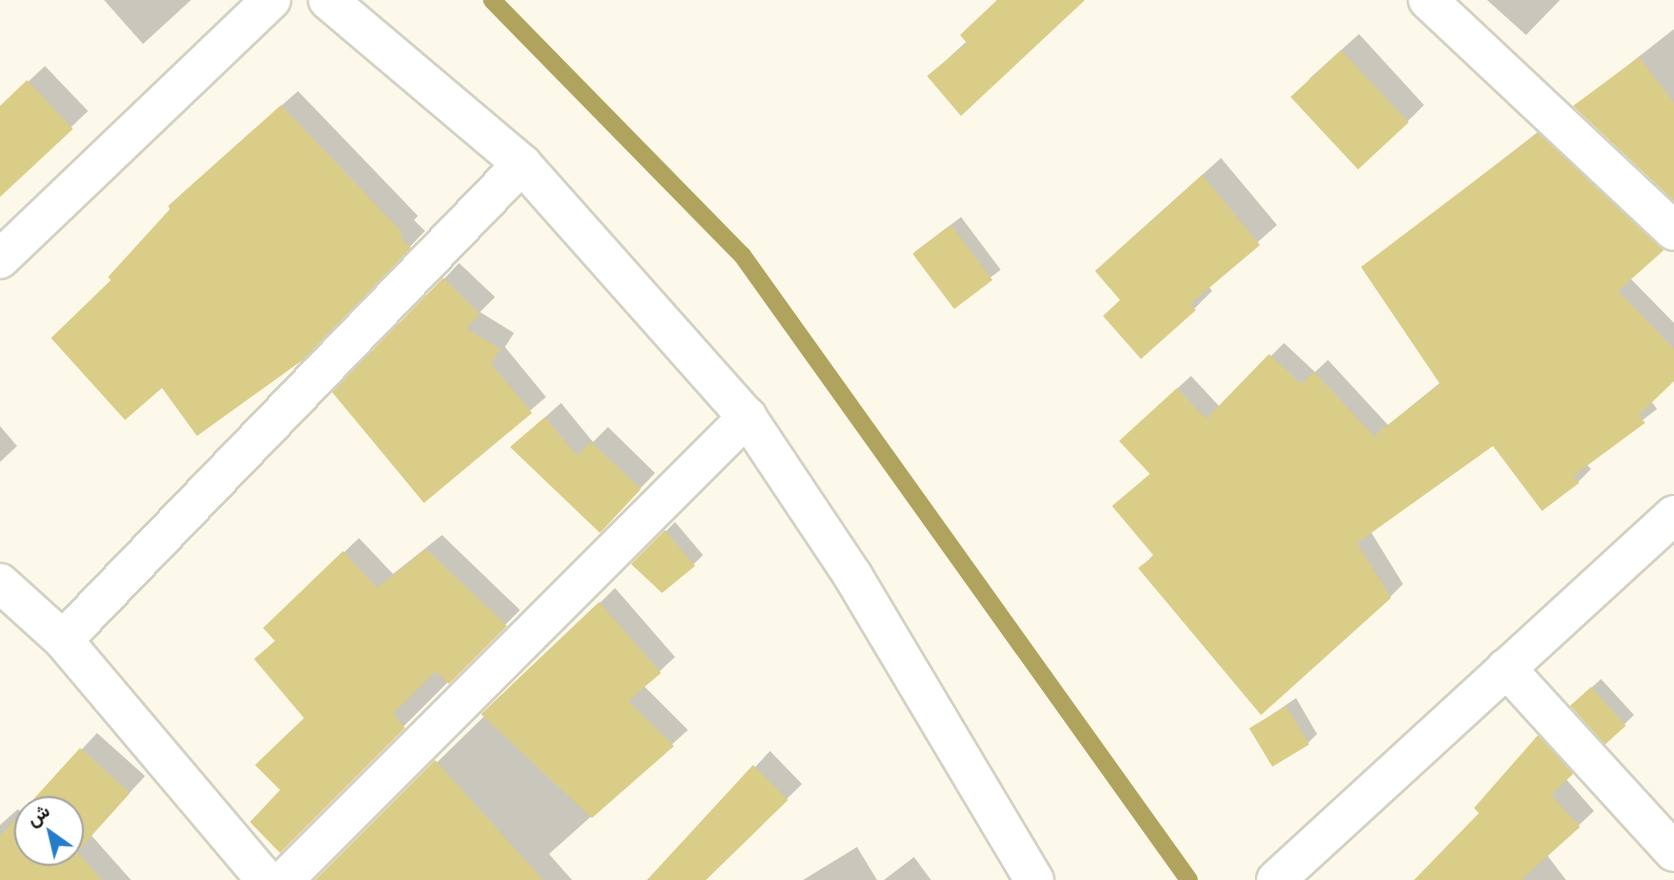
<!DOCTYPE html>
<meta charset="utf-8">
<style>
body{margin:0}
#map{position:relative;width:1674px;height:880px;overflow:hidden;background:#fcf9ea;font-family:Arial,Vazirmatn,sans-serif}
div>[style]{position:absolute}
.shadow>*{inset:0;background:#0003;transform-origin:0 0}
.stream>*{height:18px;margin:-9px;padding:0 9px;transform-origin:9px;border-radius:9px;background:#afa35e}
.building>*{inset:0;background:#dacd88;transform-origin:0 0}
.roads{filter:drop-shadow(2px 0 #d3d1c1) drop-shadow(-2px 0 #d3d1c1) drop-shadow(0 2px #d3d1c1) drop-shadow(0 -2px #d3d1c1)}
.street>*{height:38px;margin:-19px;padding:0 19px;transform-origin:19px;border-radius:19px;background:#fff}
.secondary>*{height:38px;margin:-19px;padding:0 19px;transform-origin:19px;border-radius:19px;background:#fff}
span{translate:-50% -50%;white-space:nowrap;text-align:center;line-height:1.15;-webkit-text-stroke:5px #fff;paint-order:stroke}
.north{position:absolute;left:14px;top:796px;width:70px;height:70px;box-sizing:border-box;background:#fff;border:2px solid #a3a2a0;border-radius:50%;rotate:326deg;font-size:19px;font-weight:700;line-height:28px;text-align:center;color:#181712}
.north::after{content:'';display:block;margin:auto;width:24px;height:32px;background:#237dca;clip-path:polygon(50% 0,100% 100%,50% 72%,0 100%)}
</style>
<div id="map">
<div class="shadow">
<i style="clip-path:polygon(104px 0,191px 0,143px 44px)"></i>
<i style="clip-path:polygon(999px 0,1082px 0,929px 76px,967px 41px)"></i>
<i style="clip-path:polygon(1487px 0,1560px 0,1526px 35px)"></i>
<i style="clip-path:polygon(1674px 29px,1674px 201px,1576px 106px)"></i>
<i style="clip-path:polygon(1359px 34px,1424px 105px,1407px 122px,1309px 79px)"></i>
<i style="clip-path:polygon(45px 66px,88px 111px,0 195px,0 108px)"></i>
<i style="clip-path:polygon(298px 91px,418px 216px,414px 220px,425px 231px,319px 341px,113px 280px,185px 191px)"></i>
<i style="clip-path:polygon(1552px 121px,1674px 237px,1630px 278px,1674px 323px,1674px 379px,1651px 401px,1657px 409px,1586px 464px,1591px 469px,1578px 482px,1493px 444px,1371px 532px,1403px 584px,1390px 597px,1141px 568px,1154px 554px,1115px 506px,1151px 473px,1134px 428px,1191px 376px,1220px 407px,1284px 343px,1315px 372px,1328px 360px,1388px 425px,1441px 382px,1363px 268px)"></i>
<i style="clip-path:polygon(1221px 158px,1277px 225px,1208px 286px,1212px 291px,1194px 309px,1121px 299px,1115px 253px)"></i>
<i style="left:961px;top:217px;width:66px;height:59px;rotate:53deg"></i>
<i style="clip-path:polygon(459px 263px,495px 297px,480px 312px,514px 333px,505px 347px,546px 397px,424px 501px,444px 279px)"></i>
<i style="clip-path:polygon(561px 403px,593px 442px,608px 427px,655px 473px,615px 515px,512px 447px)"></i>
<i style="clip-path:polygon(0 426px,17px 446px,0 462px)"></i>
<i style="clip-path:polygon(675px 522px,703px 555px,693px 565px,634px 564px)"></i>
<i style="clip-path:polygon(442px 535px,520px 610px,280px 850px,283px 790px,306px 717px,256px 659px,276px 640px,265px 628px,359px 538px,393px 574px)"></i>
<i style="clip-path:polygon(615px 588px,675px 657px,644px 686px,688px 730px,549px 854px,572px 880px,317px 880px)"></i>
<i style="clip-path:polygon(1601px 679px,1634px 715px,1606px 742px,1582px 696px)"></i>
<i style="clip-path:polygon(1296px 698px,1317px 734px,1308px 743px,1251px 729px)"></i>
<i style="clip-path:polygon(1554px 721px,1587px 758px,1566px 779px,1594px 811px,1547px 855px,1566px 880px,1417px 880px,1482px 813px)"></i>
<i style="clip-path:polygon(evenodd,97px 733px,145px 776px,91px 835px,131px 880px,0 880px,0 825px,18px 809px,22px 814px,97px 733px,28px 810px,70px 810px,70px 852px,28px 852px,28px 810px)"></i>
<i style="clip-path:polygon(770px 751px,802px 784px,704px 880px,650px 880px)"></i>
<i style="clip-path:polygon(857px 847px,877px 880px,803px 880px)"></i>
<i style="clip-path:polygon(914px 857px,931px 880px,884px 880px)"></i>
</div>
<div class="stream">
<i style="left:492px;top:0;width:357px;rotate:45.6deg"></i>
<i style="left:742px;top:255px;width:768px;rotate:54.43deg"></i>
</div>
<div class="building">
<i style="clip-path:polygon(997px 0,1085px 0,961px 116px,927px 76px,967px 43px,960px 35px)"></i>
<i style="left:1341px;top:50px;width:99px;height:69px;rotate:47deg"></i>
<i style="clip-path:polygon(1639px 57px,1674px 103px,1674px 201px,1573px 106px)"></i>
<i style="clip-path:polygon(27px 80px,73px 129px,0 197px,0 106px)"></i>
<i style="clip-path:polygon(281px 105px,403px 233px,399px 236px,411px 248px,304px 359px,197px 436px,162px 388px,125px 420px,51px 338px,111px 280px,108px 277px,170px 209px,168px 206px)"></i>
<i style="clip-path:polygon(1538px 133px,1664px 250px,1618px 291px,1674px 349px,1674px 381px,1639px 415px,1645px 423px,1573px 476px,1579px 483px,1542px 511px,1493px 446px,1357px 543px,1391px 598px,1261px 715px,1138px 568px,1154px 556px,1112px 506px,1150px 474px,1119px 441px,1177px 388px,1206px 419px,1269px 354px,1301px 384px,1314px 372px,1374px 436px,1440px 384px,1361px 267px)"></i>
<i style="clip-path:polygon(1202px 175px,1260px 245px,1190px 304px,1196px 310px,1141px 359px,1103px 316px,1120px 300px,1095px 271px)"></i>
<i style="left:951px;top:225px;width:69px;height:48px;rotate:53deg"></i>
<i style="clip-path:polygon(443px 278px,480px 314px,466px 328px,500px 349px,491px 364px,532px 413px,424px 503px,332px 392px)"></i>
<i style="clip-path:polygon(545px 417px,577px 456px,591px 442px,641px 489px,600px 533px,510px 447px)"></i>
<i style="clip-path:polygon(665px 530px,695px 566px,662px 593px,631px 564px)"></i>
<i style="clip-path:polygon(426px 549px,507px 626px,449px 684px,436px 671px,393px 714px,405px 728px,280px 853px,250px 822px,280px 790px,255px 765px,304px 718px,254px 659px,275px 641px,263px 628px,343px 551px,377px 588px)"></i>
<i style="clip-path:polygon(599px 602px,661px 673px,628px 701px,674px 746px,592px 818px,481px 714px)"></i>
<i style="left:1591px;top:687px;width:52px;height:28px;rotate:48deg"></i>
<i style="left:1286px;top:706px;width:45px;height:43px;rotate:59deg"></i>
<i style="clip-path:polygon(1538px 735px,1573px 774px,1551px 795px,1580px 827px,1521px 880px,1414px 880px,1479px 813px,1474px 808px)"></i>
<i style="clip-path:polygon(evenodd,80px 748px,130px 793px,77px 852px,102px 880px,0 880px,0 836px,80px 748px,28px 810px,70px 810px,70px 852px,28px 852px,28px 810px)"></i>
<i style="clip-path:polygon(435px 760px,543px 880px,315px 880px)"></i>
<i style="clip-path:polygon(753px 765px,788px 800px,706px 880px,647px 880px)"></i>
</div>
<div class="roads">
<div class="street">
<i style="left:328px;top:0;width:254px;rotate:40.2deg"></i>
<i style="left:522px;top:164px;width:339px;rotate:48.4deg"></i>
<i style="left:747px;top:417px;width:191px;rotate:56.3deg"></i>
<i style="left:853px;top:576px;width:354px;rotate:59.2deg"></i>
<i style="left:1428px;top:0;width:337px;rotate:43.2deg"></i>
<i style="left:0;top:259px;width:375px;rotate:-43.7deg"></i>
<i style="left:0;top:583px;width:85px;rotate:42.1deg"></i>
<i style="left:63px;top:640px;width:314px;rotate:49.8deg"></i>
<i style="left:63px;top:640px;width:661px;rotate:-46.04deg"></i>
<i style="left:1506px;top:668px;width:249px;rotate:47.6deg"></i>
<i style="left:284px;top:880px;width:655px;rotate:-45deg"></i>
</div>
<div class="secondary">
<i style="left:1276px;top:880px;width:540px;rotate:-42.52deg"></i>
</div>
</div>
<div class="north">ش</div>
</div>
